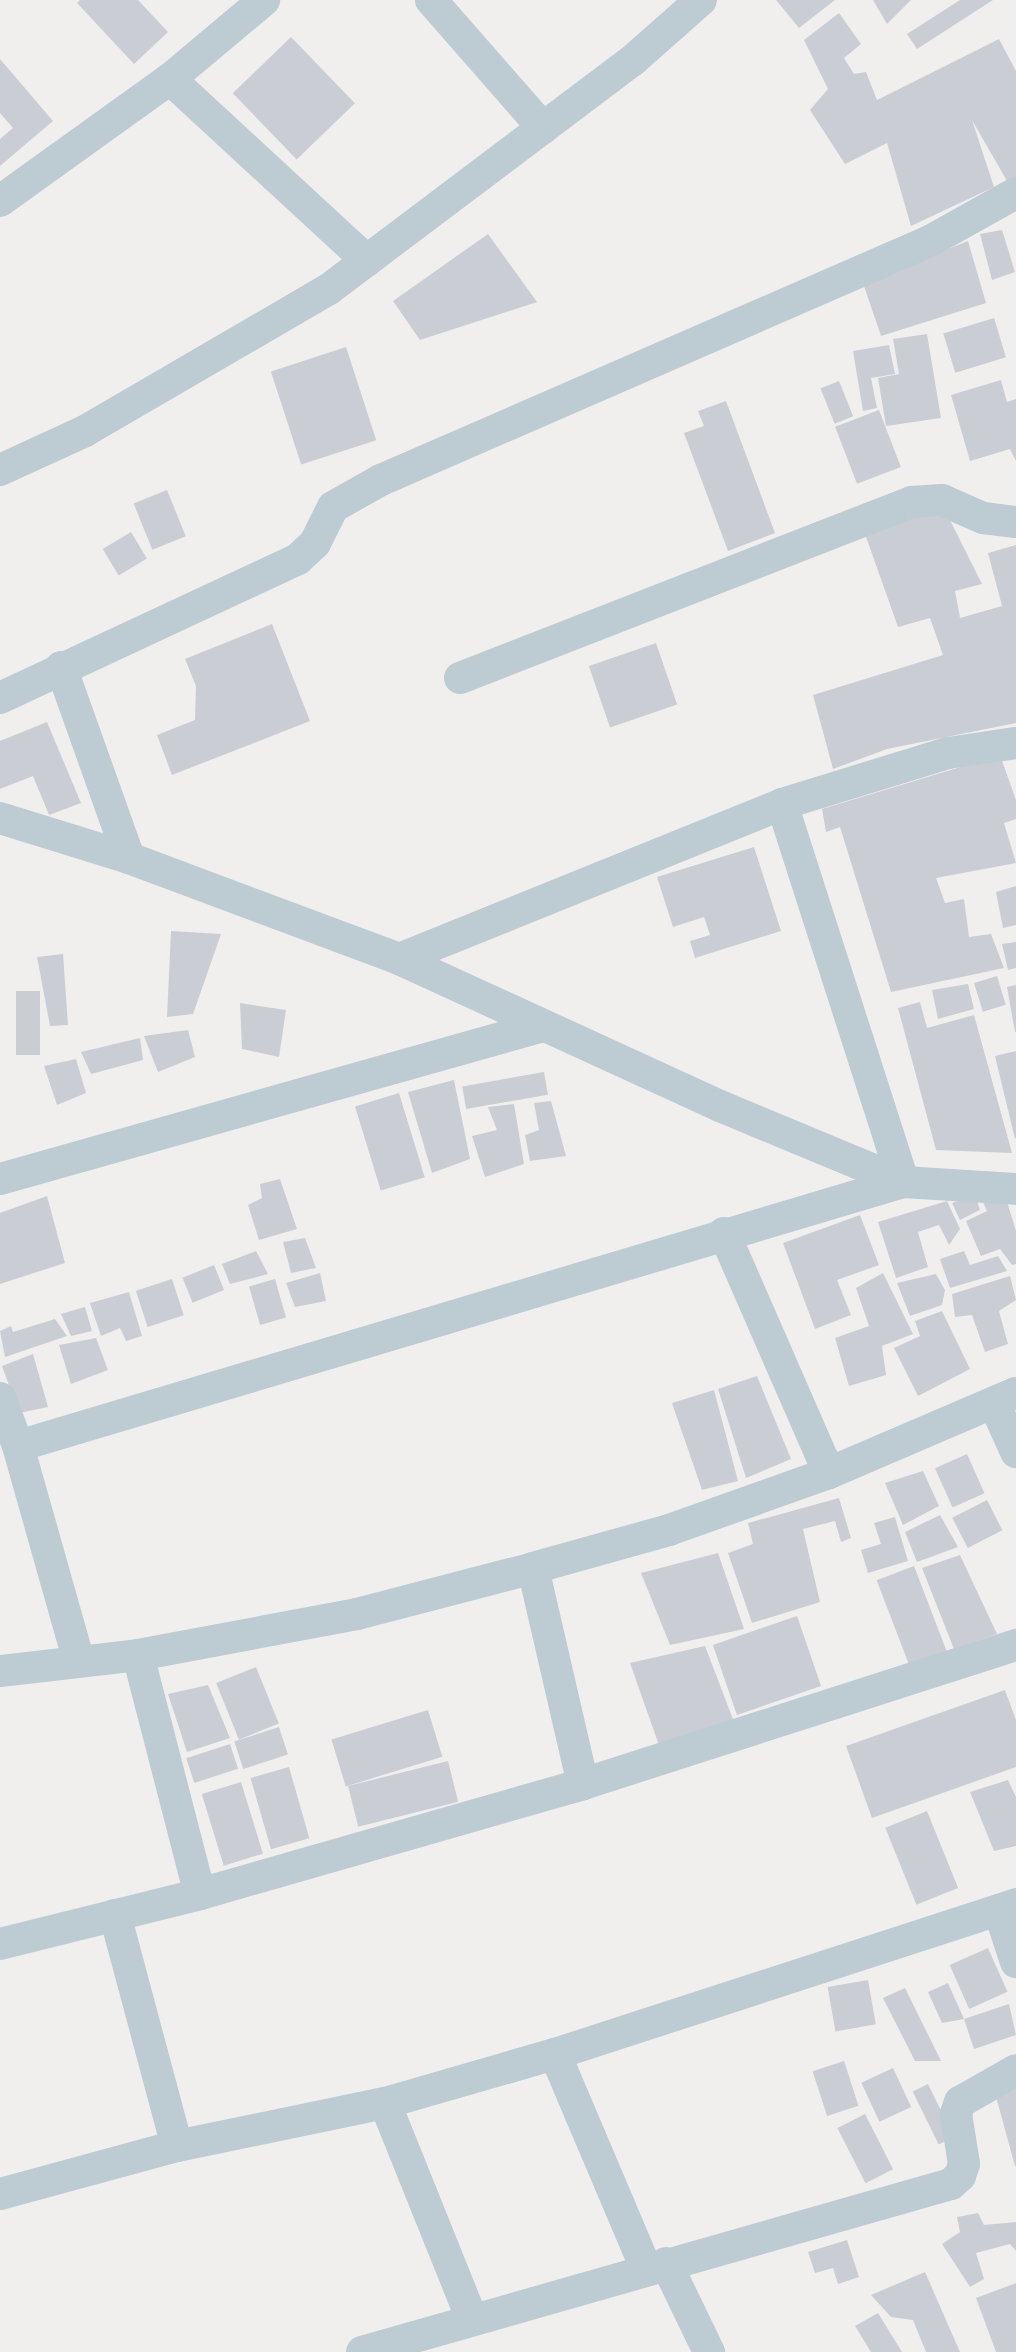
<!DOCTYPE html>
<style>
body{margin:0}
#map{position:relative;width:1016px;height:2352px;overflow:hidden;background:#f1eeee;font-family:Inter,sans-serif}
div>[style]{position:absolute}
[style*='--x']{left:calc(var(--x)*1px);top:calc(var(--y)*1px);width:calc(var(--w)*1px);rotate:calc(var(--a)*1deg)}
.building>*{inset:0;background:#caced4;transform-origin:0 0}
.street>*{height:32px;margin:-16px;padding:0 16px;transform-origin:16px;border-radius:16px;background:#bdcbd2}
span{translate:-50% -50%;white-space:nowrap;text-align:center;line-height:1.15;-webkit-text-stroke:4.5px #fff;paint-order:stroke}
</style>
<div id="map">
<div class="building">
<div style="clip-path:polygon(80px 0,138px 0,168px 32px,134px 64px,77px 3px)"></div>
<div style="clip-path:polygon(776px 0,835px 0,799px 28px)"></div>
<div style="clip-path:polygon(873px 0,911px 0,887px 24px)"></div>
<div style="clip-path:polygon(960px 0,993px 0,917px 49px,907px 34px)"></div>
<div style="clip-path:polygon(839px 13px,861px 44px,844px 58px,854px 74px,866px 72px,877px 100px,999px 39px,1016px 71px,1016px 184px,1011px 188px,972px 120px,994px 187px,911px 226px,887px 143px,845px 164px,810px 110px,828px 89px,804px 40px)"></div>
<div style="left:291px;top:37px;width:92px;height:81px;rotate:46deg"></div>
<div style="clip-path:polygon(0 59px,53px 121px,0 166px,0 139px,13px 128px,0 113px)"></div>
<div style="clip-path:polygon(1002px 230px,1015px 272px,992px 280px,980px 234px)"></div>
<div style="clip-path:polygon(488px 234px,537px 302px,420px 340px,393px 301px)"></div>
<div style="clip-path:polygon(968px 241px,986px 303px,881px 336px,863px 283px)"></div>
<div style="left:994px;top:318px;width:41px;height:53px;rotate:73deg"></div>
<div style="clip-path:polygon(927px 334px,941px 418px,886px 426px,878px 378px,899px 374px,893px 339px)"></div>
<div style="clip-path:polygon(889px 345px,895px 374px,871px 378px,877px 408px,863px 411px,853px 351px)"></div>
<div style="left:346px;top:347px;width:98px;height:79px;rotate:72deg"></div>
<div style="clip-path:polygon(1001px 380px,1007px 402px,1016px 399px,1016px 461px,1010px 449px,970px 461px,951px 395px)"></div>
<div style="left:839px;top:381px;width:38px;height:20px;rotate:68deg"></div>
<div style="clip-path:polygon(726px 401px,775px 533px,728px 551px,684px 433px,704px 426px,698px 411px)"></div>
<div style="left:879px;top:410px;width:61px;height:47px;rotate:69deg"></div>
<div style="left:167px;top:490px;width:50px;height:36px;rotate:68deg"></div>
<div style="clip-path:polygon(944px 508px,982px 584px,955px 591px,960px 618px,1002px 606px,988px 553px,1016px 545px,1016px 723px,887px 749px,833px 769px,813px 695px,943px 655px,930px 618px,898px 627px,865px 534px)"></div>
<div style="left:131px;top:532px;width:31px;height:33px;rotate:59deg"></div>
<div style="clip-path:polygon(272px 624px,310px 721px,172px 775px,157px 735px,195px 720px,196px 686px,185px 659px)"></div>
<div style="left:656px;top:643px;width:65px;height:71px;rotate:71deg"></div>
<div style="clip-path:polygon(47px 722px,81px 803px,49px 815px,33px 776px,0 789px,0 741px)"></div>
<div style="clip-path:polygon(1000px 755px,1016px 800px,1016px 819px,1004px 823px,1016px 863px,936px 878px,945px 903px,964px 899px,969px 937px,991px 934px,1004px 968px,891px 992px,840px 827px,826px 832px,822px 809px)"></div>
<div style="clip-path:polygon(754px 847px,781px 931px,695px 958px,690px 941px,710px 935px,704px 917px,673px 927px,657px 877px)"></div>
<div style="clip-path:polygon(1016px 886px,1016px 925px,1003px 928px,996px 892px)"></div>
<div style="clip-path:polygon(171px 931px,221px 934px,193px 1014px,167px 1017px)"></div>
<div style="clip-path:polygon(1016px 942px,1016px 968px,1008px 970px,1002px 944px)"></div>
<div style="clip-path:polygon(63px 954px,68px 1025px,50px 1026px,37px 957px)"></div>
<div style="left:997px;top:976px;width:30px;height:24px;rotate:73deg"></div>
<div style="clip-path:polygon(968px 984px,974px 1009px,938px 1019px,932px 990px)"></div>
<div style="clip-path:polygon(1016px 985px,1016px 1032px,1015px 1032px,1007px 987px)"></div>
<div style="left:16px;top:991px;width:24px;height:64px"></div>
<div style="clip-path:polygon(920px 1002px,927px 1028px,974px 1015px,1012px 1153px,936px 1150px,898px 1008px)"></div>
<div style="clip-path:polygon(240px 1003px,286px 1010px,279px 1057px,242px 1049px)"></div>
<div style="clip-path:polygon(188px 1030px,195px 1057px,158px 1072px,144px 1036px)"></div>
<div style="clip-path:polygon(140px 1038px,143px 1060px,91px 1074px,81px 1052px)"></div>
<div style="clip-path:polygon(1016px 1051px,1016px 1138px,1015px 1139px,995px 1056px)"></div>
<div style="clip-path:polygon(76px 1059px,86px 1093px,57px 1105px,44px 1066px)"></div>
<div style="left:544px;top:1072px;width:23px;height:83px;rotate:80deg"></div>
<div style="clip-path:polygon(454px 1080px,470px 1159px,432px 1173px,408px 1092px)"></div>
<div style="left:399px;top:1093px;width:88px;height:46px;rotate:73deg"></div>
<div style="clip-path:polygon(551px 1101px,566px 1156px,530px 1161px,525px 1135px,539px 1130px,534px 1103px)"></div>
<div style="clip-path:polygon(514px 1104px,524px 1164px,485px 1177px,472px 1136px,497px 1130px,488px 1107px)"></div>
<div style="clip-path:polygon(280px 1179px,297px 1229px,259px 1240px,248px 1205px,262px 1198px,260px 1184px)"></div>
<div style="clip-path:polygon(1004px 1192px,1016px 1231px,1016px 1264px,1012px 1265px,1000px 1249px,981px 1256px,966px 1221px,987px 1211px,980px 1195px)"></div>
<div style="clip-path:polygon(975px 1195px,980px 1210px,960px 1220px,952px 1203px)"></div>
<div style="clip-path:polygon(47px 1196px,65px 1263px,0 1284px,0 1213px)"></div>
<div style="clip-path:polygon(947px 1201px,960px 1229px,949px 1245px,939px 1225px,918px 1232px,928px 1267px,896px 1278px,878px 1222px)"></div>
<div style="clip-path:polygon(860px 1215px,879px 1265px,837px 1280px,851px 1315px,815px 1329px,783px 1243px)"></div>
<div style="clip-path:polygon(305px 1238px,316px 1268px,291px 1273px,283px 1242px)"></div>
<div style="clip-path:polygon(256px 1251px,268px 1274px,230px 1284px,222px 1264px)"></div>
<div style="clip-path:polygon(964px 1251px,970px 1265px,998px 1256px,1007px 1271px,950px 1288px,940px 1259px)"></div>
<div style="left:214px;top:1265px;width:27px;height:34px;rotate:68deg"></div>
<div style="clip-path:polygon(320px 1273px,326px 1301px,295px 1307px,286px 1283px)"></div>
<div style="clip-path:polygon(883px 1273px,913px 1334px,882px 1346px,886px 1375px,849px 1386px,835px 1338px,869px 1326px,856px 1288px)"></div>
<div style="clip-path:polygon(936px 1274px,945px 1290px,942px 1305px,910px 1316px,897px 1283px)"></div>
<div style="clip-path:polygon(1010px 1276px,1016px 1300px,999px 1311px,1008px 1344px,985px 1352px,972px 1315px,955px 1317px,952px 1294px)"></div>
<div style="left:172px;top:1279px;width:38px;height:38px;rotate:72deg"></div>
<div style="left:275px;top:1279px;width:40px;height:27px;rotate:74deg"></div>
<div style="clip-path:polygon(129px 1292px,142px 1336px,126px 1341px,120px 1328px,101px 1336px,90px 1303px)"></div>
<div style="clip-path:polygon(85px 1307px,92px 1331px,71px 1336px,61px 1314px)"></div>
<div style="clip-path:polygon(942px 1311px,970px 1369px,918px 1396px,894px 1348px,920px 1336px,915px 1321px)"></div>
<div style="clip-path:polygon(55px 1319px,67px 1336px,5px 1357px,0 1331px,11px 1326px,13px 1332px)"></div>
<div style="clip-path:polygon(96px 1338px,108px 1370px,71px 1384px,59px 1345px)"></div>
<div style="clip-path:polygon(33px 1354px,48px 1407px,19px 1413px,2px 1366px)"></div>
<div style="clip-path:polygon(757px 1376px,791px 1459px,746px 1478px,718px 1389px)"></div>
<div style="clip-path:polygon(714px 1390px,738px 1481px,702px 1490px,672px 1403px)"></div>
<div style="left:967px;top:1454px;width:43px;height:35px;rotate:66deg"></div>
<div style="clip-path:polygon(923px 1471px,939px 1506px,903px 1525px,885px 1483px)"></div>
<div style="clip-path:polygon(839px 1498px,851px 1538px,841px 1542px,835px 1521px,803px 1529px,820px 1602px,752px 1623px,728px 1553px,753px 1544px,748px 1523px)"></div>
<div style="left:987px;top:1500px;width:34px;height:39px;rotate:63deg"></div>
<div style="clip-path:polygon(940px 1515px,958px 1547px,917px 1562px,905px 1532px)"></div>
<div style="clip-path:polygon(895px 1517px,908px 1561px,868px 1573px,861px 1550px,881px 1544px,874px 1523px)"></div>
<div style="clip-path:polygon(718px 1553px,744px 1629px,670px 1645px,641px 1573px)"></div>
<div style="clip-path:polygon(960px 1555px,997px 1634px,954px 1649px,922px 1568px)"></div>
<div style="left:914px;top:1566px;width:95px;height:40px;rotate:69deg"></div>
<div style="left:797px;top:1616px;width:74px;height:89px;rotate:71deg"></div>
<div style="clip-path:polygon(705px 1646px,736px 1727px,660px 1748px,630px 1663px)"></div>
<div style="left:256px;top:1667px;width:61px;height:43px;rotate:68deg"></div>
<div style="clip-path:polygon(208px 1685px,230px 1738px,187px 1752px,168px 1694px)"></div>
<div style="clip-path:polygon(1005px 1690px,1016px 1720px,1016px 1767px,872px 1818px,846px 1746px)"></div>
<div style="left:428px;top:1710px;width:49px;height:101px;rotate:73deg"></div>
<div style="left:279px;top:1727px;width:29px;height:47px;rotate:72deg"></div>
<div style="left:230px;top:1744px;width:26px;height:46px;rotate:72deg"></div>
<div style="left:448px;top:1761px;width:42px;height:103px;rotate:76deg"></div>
<div style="left:289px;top:1767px;width:74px;height:40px;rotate:74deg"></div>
<div style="clip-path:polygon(1008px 1780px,1016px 1797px,1016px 1846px,994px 1851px,970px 1792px)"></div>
<div style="left:241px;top:1782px;width:75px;height:41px;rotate:73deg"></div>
<div style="left:927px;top:1811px;width:83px;height:45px;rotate:68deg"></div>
<div style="left:988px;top:1948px;width:48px;height:42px;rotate:66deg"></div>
<div style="left:868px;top:1980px;width:45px;height:41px;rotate:80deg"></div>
<div style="clip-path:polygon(948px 1983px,964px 2019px,1009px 2004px,1016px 2035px,974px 2049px,964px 2019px,942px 2023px,928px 1992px)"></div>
<div style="clip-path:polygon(905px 1988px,941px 2061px,915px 2061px,883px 1998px)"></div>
<div style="left:844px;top:2061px;width:47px;height:33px;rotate:72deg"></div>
<div style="left:893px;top:2068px;width:43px;height:35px;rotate:65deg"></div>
<div style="left:928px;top:2084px;width:59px;height:17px;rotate:64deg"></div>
<div style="clip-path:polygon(1016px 2087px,1016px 2166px,1015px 2166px,995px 2093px)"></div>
<div style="left:865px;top:2114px;width:62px;height:31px;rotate:63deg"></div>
<div style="clip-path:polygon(978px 2213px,984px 2225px,1016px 2222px,1016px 2251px,1010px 2244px,976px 2253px,984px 2279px,970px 2287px,942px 2244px,960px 2232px,957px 2217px)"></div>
<div style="clip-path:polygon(847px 2240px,859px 2277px,838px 2284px,833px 2268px,815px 2273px,808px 2252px)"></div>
<div style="clip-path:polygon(925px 2272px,960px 2352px,926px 2352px,913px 2320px,891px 2317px,871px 2295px)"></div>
<div style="clip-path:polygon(1016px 2283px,1016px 2352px,996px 2352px,976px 2298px)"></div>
<div style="clip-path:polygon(878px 2313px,902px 2352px,871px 2352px,855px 2326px)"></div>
</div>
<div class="street">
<div style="--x:431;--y:0;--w:170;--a:48.8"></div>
<div style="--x:170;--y:79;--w:268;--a:42.7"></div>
<div style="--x:0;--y:201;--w:209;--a:-35.7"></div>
<div style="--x:170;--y:79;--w:123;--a:-40"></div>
<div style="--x:0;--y:470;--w:94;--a:-24.6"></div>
<div style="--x:85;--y:431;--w:282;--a:-30.2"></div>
<div style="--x:329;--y:289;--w:379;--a:-37"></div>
<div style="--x:632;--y:61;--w:92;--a:-41.5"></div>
<div style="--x:61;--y:667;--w:203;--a:70.4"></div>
<div style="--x:460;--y:678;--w:485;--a:-21.3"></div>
<div style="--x:912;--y:502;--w:30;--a:-4"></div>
<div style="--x:942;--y:500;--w:45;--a:23.7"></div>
<div style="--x:983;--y:518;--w:33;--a:7"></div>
<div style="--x:0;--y:698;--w:329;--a:-25"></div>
<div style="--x:298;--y:559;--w:23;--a:-43"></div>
<div style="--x:315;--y:543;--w:40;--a:-63.4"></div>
<div style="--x:333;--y:507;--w:55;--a:-29.4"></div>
<div style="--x:381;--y:480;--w:599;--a:-23.53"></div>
<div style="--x:930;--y:241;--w:98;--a:-29.2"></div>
<div style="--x:782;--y:804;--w:397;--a:72.2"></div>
<div style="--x:0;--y:818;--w:135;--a:17.2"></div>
<div style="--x:129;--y:858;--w:288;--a:20.5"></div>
<div style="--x:399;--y:959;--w:353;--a:24.6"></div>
<div style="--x:720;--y:1106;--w:198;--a:22.6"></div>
<div style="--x:399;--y:959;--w:413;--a:-22"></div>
<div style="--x:782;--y:804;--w:174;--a:-17.1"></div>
<div style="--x:948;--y:753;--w:69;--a:-8.4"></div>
<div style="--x:0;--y:1179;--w:564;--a:-15.74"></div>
<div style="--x:724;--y:1233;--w:262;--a:66.4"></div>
<div style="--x:0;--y:1398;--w:51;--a:69.4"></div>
<div style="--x:18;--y:1446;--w:224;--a:74.2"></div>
<div style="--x:994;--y:1403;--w:54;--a:65.8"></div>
<div style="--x:18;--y:1446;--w:924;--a:-16.61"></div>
<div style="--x:903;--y:1182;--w:113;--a:3.5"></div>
<div style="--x:533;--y:1568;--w:222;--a:77"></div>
<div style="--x:138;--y:1655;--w:247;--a:75.5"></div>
<div style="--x:0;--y:1671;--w:139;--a:-6.6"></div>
<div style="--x:138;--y:1655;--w:223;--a:-10.6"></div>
<div style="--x:357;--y:1614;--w:182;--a:-14.6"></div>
<div style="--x:533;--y:1568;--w:141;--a:-15.6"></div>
<div style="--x:669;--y:1530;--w:170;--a:-19.6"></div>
<div style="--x:829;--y:1473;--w:203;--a:-23.2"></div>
<div style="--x:999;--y:1910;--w:55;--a:71.9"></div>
<div style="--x:115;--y:1915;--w:239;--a:75"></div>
<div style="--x:0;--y:1944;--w:206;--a:-14"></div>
<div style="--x:200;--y:1894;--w:398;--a:-16"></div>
<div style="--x:583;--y:1784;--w:455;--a:-17.8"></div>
<div style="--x:555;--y:2054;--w:233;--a:67"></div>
<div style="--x:385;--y:2103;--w:233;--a:68.1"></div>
<div style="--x:0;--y:2194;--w:183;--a:-15.2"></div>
<div style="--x:177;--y:2146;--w:212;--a:-11.7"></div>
<div style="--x:385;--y:2103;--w:177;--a:-16.1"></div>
<div style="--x:555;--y:2054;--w:485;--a:-18"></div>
<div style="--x:666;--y:2263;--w:99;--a:64.2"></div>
<div style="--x:362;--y:2352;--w:612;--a:-15.92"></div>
<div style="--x:951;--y:2184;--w:12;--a:-42"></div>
<div style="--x:960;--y:2176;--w:13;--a:-72"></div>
<div style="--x:964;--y:2164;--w:51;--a:-99.1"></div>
<div style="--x:956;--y:2114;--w:13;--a:-72"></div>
<div style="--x:960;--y:2102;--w:64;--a:-29.7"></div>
</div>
</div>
